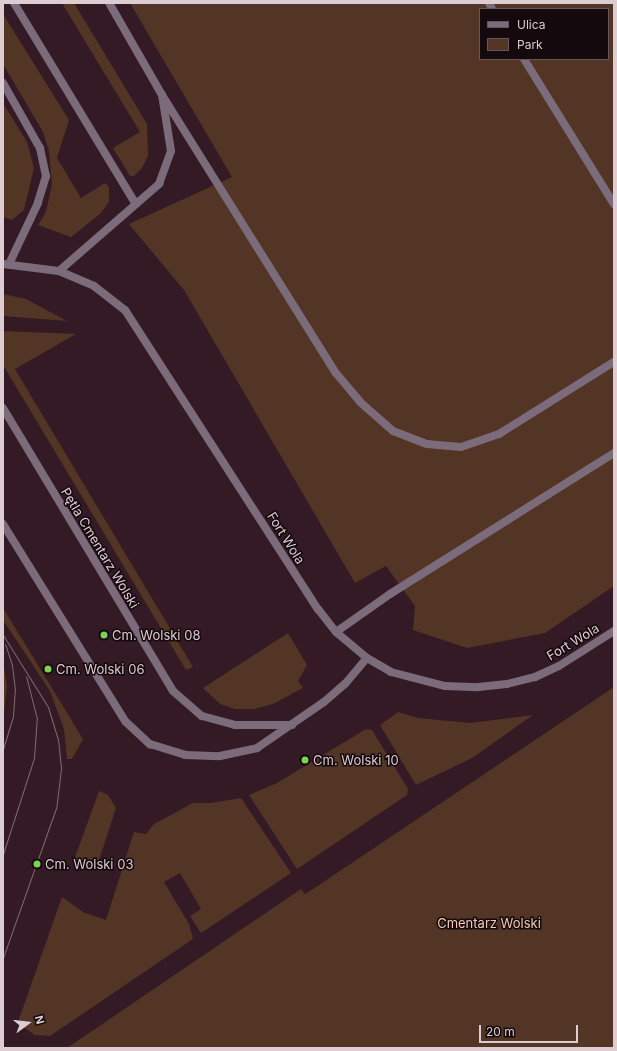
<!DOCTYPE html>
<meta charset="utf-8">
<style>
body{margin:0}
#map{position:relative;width:617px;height:1051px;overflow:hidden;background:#331a25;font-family:Inter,sans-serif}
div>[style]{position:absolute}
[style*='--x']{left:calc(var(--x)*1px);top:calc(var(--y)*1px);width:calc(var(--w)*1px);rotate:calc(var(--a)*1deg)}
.green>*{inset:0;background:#523525}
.service>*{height:8px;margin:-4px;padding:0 4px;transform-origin:4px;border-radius:4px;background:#7b6b7b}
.minor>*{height:8px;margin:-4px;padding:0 4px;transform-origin:4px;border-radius:4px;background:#7b6b7b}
.tram>*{height:1px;margin:-0.5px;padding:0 0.5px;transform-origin:0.5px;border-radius:0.5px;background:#806b73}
.dots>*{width:11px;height:11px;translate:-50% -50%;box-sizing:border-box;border:2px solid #14090d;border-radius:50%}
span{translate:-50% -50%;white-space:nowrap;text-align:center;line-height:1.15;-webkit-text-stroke:3px #14090d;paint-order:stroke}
.street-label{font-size:13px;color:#ddccd2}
.poi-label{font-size:13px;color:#ddccd2}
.left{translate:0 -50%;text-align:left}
.park-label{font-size:13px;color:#f5cab2}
.frame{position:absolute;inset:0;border:4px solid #ddccd2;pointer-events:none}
.legend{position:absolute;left:479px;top:8px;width:130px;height:52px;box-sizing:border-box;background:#14090d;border:1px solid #64575c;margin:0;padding:5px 7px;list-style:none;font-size:12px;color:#ddccd2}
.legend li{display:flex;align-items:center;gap:8px;height:20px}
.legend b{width:20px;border:1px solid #64575c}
.north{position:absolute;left:8px;top:1003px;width:40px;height:40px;-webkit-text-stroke:3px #14090d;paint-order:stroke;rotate:75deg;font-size:11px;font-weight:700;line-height:16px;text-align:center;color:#ddccd2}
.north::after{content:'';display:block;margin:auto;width:14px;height:18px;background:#ddccd2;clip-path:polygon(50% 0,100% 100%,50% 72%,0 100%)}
.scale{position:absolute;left:479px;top:1025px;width:99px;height:18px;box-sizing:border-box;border:2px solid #ddccd2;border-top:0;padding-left:5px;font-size:12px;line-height:14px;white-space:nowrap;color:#ddccd2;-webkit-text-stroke:3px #14090d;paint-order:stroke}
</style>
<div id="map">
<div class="green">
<div style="clip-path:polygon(62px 3px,74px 3px,147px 124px,148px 156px,142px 168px,134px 176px,130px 176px,113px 148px,140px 132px)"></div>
<div style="clip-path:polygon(evenodd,130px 3px,614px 3px,614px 586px,545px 633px,467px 648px,413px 630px,415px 606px,386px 566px,355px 583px,184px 290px,129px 224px,232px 177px,130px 3px,480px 9px,608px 9px,608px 59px,480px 59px,480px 9px)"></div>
<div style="clip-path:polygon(3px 14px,69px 120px,57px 158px,81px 198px,105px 183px,109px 187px,109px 202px,100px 214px,71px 237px,38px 225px,46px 212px,52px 184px,49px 151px,43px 132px,3px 64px)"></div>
<div style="clip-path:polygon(3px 103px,27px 142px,34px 168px,24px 210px,12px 220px,3px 217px)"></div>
<div style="clip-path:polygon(3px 294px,26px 299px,67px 321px,3px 316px)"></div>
<div style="clip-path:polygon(3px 331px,76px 334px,15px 369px,193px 667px,186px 670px,3px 365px)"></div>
<div style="clip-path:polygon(3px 608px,83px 739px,72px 759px,67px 759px,64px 729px,50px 691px,3px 620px)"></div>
<div style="clip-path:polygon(288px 633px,307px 665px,298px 681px,303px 688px,273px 704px,254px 709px,235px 709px,220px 704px,203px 688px)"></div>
<div style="clip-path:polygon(3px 661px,7px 686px,3px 723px)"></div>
<div style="clip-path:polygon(614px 687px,614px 1048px,67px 1048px,301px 889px,305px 894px,307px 893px)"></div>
<div style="clip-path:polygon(398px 712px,418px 718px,470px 723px,533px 715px,472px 758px,416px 785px,380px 725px)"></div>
<div style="clip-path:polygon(366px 729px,372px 730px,408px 789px,407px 795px,297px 869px,249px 795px,277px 783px)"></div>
<div style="clip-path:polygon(99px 791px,108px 795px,116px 808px,98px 863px,92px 866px,74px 860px)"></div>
<div style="clip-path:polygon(241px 798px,291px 873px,201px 933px,190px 916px,201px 909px,180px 873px,164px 882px,189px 924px,193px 939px,50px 1036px,35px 1035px,23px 1027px,19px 1019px,62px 897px,83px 912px,106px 920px,134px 832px,146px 834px,154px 824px,193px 803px,211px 803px)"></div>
</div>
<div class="service">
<div style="--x:14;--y:3;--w:234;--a:58.8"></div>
<div style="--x:489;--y:3;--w:7;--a:63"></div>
<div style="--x:524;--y:59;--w:171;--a:58.2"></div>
<div style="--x:3;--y:83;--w:75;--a:60.4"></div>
<div style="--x:40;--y:148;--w:29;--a:78"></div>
<div style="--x:46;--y:176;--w:28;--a:107"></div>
<div style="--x:38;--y:203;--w:68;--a:115.4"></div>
<div style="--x:162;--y:95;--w:328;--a:58"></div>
<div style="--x:336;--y:373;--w:38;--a:50"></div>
<div style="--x:360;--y:402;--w:44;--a:41.3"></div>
<div style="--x:393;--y:431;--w:36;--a:21"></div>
<div style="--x:427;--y:444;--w:34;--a:5"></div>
<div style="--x:461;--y:447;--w:40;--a:-18.9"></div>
<div style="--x:499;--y:434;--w:136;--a:-32.1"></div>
<div style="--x:59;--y:271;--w:133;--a:-41"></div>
<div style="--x:159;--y:184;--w:35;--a:-70"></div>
<div style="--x:171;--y:151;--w:57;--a:-99.1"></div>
<div style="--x:162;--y:95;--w:106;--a:-119.9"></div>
<div style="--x:3;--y:408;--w:330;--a:59"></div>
<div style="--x:173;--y:691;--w:38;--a:41"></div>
<div style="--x:202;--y:716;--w:34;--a:15"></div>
<div style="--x:235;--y:725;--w:57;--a:0"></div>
<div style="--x:3;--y:524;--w:233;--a:58.2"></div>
<div style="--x:126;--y:722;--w:33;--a:43"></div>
<div style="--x:150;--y:744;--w:37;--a:17"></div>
<div style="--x:185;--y:755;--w:35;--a:2"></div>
<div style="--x:220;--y:756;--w:38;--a:-12"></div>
<div style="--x:257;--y:748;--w:81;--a:-34.5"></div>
<div style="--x:324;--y:702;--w:28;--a:-41"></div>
<div style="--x:345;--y:684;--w:34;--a:-50"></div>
<div style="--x:336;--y:632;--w:66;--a:-35.1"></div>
<div style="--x:390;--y:594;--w:265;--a:-32.2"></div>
</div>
<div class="minor">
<div style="--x:3;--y:264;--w:56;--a:7.1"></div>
<div style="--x:59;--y:271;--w:38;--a:23"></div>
<div style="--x:94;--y:286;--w:39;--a:38"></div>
<div style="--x:125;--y:310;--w:356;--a:57.2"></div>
<div style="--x:318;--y:609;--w:29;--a:52"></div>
<div style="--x:336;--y:632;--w:40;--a:40"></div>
<div style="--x:367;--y:658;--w:28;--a:30"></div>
<div style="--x:391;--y:672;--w:56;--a:14.5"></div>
<div style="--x:445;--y:686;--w:33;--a:2"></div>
<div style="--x:478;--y:687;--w:29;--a:-6"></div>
<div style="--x:507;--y:684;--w:29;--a:-14"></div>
<div style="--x:535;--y:677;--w:26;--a:-25"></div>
<div style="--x:559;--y:666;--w:65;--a:-32.5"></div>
</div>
<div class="tram">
<div style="--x:3;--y:635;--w:85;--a:58"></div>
<div style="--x:48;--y:707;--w:34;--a:73"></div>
<div style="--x:58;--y:739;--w:30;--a:84"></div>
<div style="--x:61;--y:769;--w:39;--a:97"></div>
<div style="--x:56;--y:808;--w:159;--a:109.5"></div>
<div style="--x:3;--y:749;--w:34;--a:-73"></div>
<div style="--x:13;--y:716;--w:26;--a:-86"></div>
<div style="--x:15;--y:690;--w:25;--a:-97"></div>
<div style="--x:12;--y:665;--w:22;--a:-108"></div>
<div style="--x:3;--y:854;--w:101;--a:-72.1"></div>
<div style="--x:34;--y:758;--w:39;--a:-86"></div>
<div style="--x:37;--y:719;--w:44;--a:-104.3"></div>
</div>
<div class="dots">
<div style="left:104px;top:635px;background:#7dd154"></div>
<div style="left:48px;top:669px;background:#7dd154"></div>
<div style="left:305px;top:760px;background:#7dd154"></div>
<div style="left:37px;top:864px;background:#7dd154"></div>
</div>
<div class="street-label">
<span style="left:286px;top:538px;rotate:58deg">Fort Wola</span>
<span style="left:100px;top:548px;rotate:59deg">Pętla Cmentarz Wolski</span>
<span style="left:573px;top:642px;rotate:-31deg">Fort Wola</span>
</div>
<div class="poi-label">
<span class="left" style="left:112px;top:635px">Cm. Wolski 08</span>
<span class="left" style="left:56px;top:669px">Cm. Wolski 06</span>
<span class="left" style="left:313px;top:760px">Cm. Wolski 10</span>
<span class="left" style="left:45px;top:864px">Cm. Wolski 03</span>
</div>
<div class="park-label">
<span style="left:489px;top:923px">Cmentarz Wolski</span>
</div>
<div class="frame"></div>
<ul class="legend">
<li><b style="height:5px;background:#7b6b7b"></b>Ulica</li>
<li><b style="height:11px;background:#523525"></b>Park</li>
</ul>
<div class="north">N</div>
<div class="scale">20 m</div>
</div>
